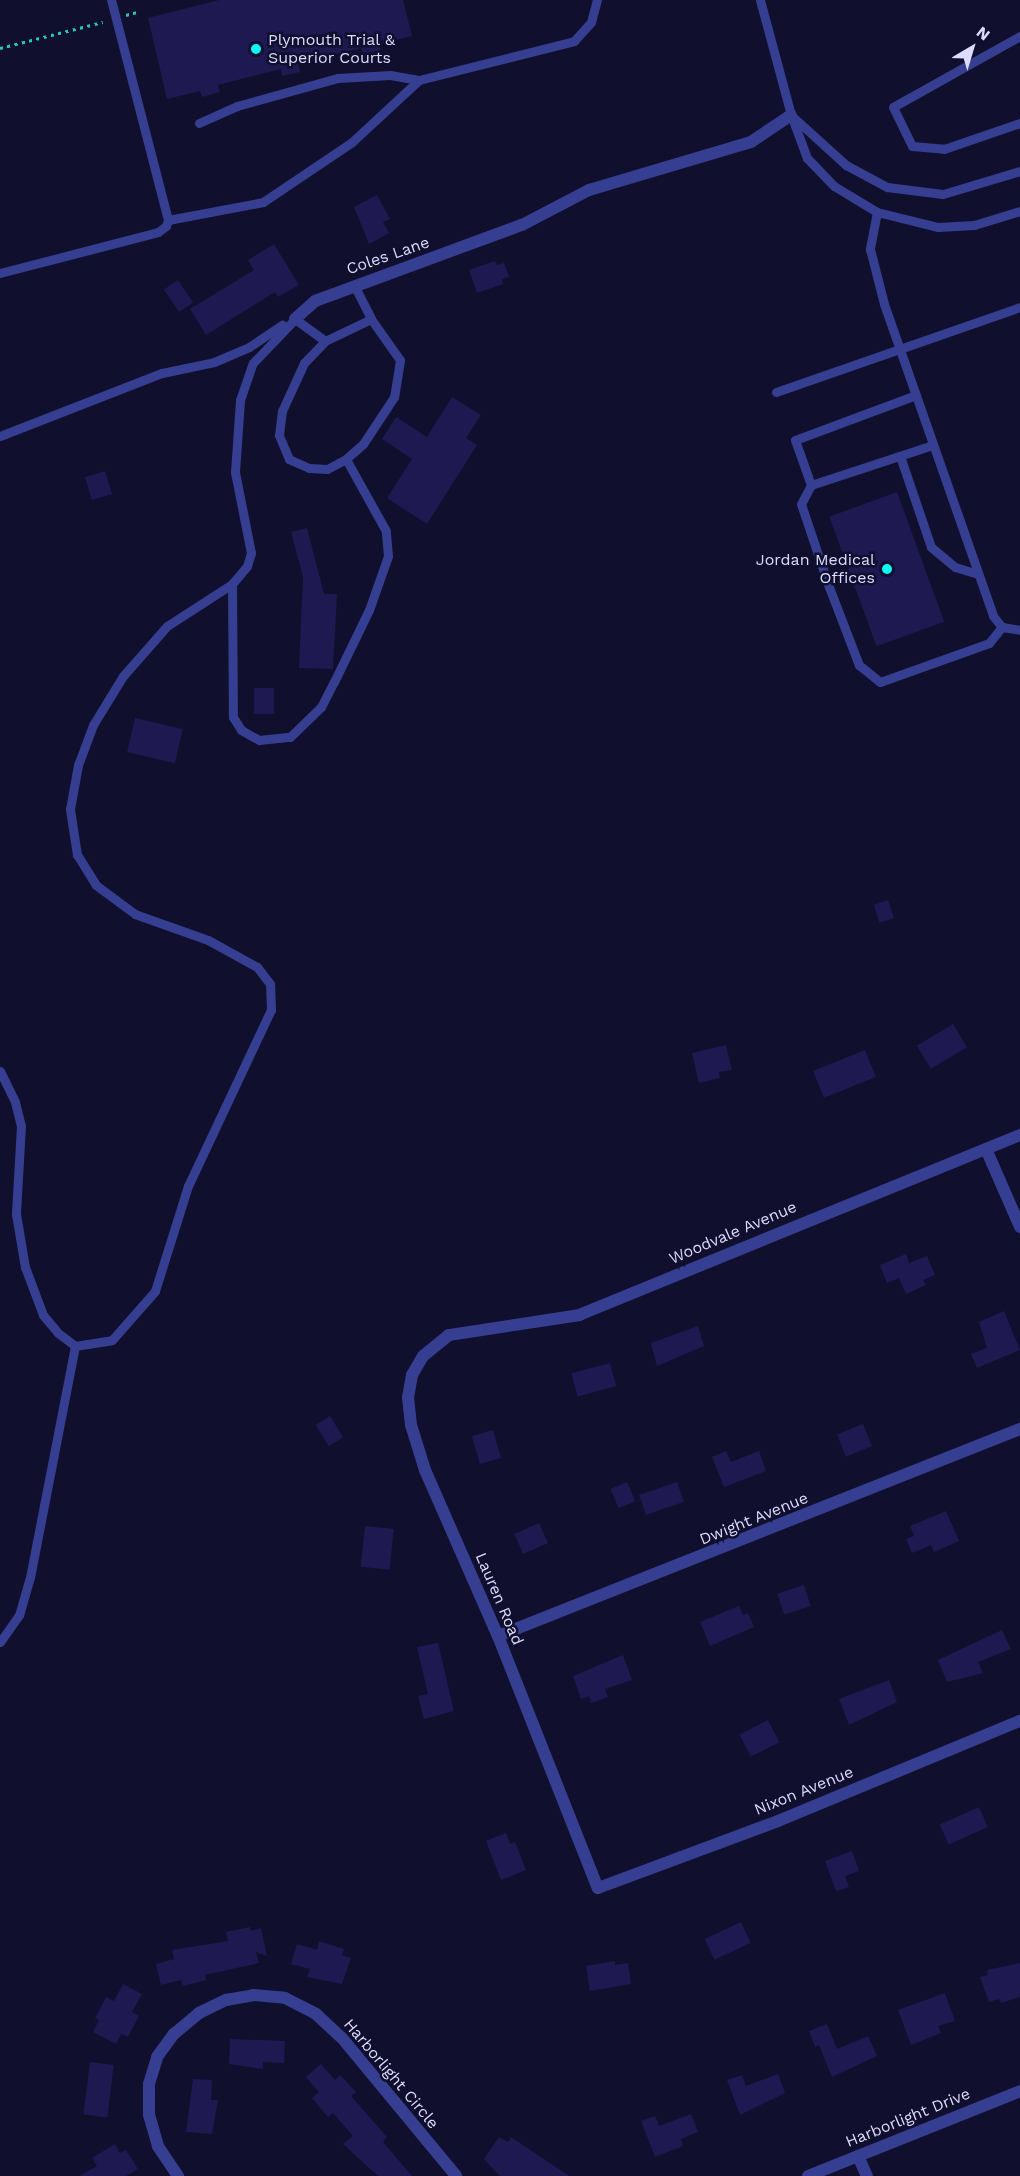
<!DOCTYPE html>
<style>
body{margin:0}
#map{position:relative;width:1020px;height:2176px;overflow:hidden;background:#110f2e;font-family:"Work Sans",sans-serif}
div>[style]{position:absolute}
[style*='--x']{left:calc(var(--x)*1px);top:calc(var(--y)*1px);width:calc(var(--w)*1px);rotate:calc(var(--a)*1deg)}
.building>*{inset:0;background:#1e1951;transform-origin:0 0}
.path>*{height:3px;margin-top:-1.5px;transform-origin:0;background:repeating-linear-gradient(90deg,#25caac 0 3px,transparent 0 7.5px)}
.service>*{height:9px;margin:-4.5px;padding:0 4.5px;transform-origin:4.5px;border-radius:4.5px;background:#363e91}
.minor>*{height:12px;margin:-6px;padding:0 6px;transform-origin:6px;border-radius:6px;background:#363e91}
.dots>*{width:16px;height:16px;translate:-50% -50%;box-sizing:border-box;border:3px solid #110f2e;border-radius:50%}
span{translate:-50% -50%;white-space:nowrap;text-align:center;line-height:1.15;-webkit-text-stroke:5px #110f2e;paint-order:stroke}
.poi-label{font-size:16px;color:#dcdcff}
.left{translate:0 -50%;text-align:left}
.right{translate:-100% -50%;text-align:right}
.street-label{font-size:16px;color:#dcdcff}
.north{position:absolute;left:942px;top:18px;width:60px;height:60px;-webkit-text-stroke:4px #110f2e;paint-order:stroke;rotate:38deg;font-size:16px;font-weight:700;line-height:24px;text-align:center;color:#dcdcff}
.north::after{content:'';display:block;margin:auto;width:21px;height:27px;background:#dcdcff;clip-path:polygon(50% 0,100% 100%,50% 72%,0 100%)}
</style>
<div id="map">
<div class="building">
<div style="clip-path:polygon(219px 0,403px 0,412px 36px,379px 44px,381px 50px,363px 55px,361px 48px,298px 64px,300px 72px,282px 76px,281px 69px,218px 85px,220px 92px,202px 97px,200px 91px,167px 99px,148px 18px)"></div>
<div style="clip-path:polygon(377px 195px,390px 219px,383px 222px,389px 233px,369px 244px,354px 207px)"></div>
<div style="clip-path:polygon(274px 244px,299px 285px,278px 297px,275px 292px,206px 335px,190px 309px,254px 270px,248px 260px)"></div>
<div style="clip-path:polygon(495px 261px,497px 265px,504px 263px,509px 277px,502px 279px,503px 284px,477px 293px,469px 270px)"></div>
<div style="left:178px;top:280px;width:27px;height:17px;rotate:56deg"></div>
<div style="clip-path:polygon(452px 397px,481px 415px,466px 438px,477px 445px,427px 524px,387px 498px,412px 459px,382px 439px,396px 417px,427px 437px)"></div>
<div style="left:105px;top:471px;width:24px;height:21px;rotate:73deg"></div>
<div style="left:897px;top:492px;width:138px;height:72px;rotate:70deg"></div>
<div style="clip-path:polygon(307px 528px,324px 594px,337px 594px,333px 669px,299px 668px,303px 577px,291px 532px)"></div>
<div style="left:254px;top:688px;width:20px;height:26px"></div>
<div style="left:135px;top:718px;width:49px;height:35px;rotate:13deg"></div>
<div style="left:888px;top:900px;width:19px;height:15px;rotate:72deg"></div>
<div style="left:953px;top:1024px;width:27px;height:42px;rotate:59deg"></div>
<div style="clip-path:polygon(726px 1045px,732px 1070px,719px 1072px,720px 1078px,699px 1083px,692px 1053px)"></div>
<div style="left:865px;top:1050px;width:29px;height:56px;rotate:68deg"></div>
<div style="clip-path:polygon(906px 1254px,909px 1263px,927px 1256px,935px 1275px,923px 1280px,926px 1285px,906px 1294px,899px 1278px,887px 1283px,880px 1265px)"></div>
<div style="clip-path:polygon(1004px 1311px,1020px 1350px,977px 1368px,971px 1354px,987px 1348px,979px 1322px)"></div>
<div style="clip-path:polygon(698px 1326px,704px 1346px,657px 1366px,651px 1343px)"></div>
<div style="left:610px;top:1363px;width:24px;height:40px;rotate:75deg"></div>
<div style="left:330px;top:1416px;width:25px;height:17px;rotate:58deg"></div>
<div style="left:863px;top:1424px;width:24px;height:28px;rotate:68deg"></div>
<div style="left:493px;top:1430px;width:29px;height:22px;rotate:74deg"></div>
<div style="clip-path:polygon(726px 1451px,731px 1462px,759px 1451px,766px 1471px,724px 1487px,712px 1457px)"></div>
<div style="left:627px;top:1482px;width:21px;height:18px;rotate:67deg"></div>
<div style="left:677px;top:1482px;width:21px;height:40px;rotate:71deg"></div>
<div style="clip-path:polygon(946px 1511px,959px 1541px,934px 1552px,931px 1545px,912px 1553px,906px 1539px,914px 1536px,910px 1526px)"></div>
<div style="left:539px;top:1523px;width:22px;height:27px;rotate:66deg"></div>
<div style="left:365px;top:1526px;width:29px;height:41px;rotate:6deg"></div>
<div style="left:804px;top:1585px;width:22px;height:28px;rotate:72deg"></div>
<div style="clip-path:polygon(739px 1606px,743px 1615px,748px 1613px,754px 1627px,710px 1646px,700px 1622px)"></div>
<div style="clip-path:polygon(1002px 1630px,1011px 1649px,978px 1662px,983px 1673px,947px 1682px,938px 1660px)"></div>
<div style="clip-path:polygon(438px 1643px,454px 1711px,424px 1719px,418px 1696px,428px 1694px,417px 1647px)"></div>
<div style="clip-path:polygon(623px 1655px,632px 1680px,605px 1689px,608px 1697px,591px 1703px,589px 1696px,581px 1699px,573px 1676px)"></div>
<div style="clip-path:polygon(889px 1680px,897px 1702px,849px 1725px,839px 1699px)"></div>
<div style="left:768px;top:1720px;width:25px;height:32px;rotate:63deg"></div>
<div style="left:979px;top:1807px;width:22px;height:43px;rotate:66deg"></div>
<div style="clip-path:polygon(506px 1833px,510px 1844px,515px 1842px,526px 1870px,501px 1880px,486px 1841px)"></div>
<div style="clip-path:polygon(852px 1851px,859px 1871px,845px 1876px,849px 1887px,836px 1891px,825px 1861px)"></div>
<div style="left:741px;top:1922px;width:23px;height:40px;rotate:65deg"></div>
<div style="clip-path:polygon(250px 1927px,251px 1931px,261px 1928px,267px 1956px,256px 1952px,259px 1963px,205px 1975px,206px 1980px,183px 1986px,181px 1980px,161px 1985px,156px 1964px,174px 1959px,172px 1950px,228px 1941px,226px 1932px)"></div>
<div style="clip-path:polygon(319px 1941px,344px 1949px,342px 1955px,351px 1958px,342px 1984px,307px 1977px,310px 1969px,291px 1964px,297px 1944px,317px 1950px)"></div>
<div style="clip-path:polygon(615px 1961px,615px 1965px,628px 1963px,631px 1984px,590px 1991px,586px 1966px)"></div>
<div style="clip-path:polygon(1020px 1963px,1020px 1997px,1001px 2003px,999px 1999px,989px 2002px,980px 1977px,988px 1975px,987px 1970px)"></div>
<div style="clip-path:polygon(123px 1984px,142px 1994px,132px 2012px,139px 2016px,128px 2037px,121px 2034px,116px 2044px,93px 2032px,99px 2020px,95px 2018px,106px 1997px,114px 2001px)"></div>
<div style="clip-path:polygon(945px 1993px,955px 2021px,938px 2026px,941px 2033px,911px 2045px,898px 2010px)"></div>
<div style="clip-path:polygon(827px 2024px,837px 2049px,868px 2036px,877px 2056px,832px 2077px,819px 2045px,815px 2047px,809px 2031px)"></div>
<div style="clip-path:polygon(230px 2039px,285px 2041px,284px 2063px,263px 2062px,263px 2069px,229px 2064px)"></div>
<div style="left:90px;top:2062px;width:24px;height:53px;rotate:7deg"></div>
<div style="clip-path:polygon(321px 2064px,335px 2080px,340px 2075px,356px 2092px,351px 2096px,387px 2137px,383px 2142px,412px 2176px,378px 2176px,343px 2144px,353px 2136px,333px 2113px,328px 2117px,312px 2098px,319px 2092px,306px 2077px)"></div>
<div style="clip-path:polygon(778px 2074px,785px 2093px,740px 2115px,727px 2080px,742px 2075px,746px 2086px)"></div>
<div style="clip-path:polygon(193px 2079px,212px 2080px,211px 2100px,218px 2100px,212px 2134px,186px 2132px)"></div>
<div style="clip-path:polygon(691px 2114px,698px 2132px,681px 2139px,683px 2146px,655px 2157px,641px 2121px,655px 2116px,659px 2126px)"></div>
<div style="clip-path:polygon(499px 2137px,508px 2142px,511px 2137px,569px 2176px,500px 2176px,484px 2159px)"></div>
<div style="clip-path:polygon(115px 2144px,120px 2153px,126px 2150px,138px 2169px,126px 2176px,79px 2176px,97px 2166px,92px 2158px)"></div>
</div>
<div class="path">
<div style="--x:126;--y:15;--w:11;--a:-15"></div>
<div style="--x:0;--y:48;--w:106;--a:-14.2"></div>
</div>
<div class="service">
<div style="--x:760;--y:0;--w:119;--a:74.9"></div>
<div style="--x:791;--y:115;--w:46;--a:69.6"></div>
<div style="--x:807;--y:158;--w:39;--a:46"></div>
<div style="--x:834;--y:186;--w:50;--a:31.2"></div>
<div style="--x:877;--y:212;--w:63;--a:13.8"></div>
<div style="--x:938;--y:227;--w:36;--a:-3"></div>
<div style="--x:974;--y:225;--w:48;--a:-16.9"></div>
<div style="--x:1020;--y:36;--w:145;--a:150.8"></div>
<div style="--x:893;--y:107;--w:43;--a:64"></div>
<div style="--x:912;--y:146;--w:32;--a:5"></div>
<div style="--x:944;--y:149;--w:80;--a:-18.9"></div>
<div style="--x:793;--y:117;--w:72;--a:42.2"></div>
<div style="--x:846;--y:165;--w:47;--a:28.2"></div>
<div style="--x:887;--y:187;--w:56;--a:7.1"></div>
<div style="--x:943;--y:194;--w:80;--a:-16.6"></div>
<div style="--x:199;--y:123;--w:42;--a:-24.1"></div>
<div style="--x:237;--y:106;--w:105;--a:-15.5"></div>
<div style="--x:338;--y:78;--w:52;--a:-3.3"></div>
<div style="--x:390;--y:75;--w:29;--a:10"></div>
<div style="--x:419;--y:80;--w:160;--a:-14.1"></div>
<div style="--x:574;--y:41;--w:25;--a:-48"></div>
<div style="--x:591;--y:22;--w:23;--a:-75"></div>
<div style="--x:877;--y:212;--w:38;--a:101"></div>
<div style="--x:870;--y:249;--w:57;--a:75.7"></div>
<div style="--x:884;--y:304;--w:330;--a:70.7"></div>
<div style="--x:993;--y:616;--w:14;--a:51"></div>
<div style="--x:1002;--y:627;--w:18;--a:9"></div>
<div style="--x:168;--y:220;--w:97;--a:-10.7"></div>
<div style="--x:263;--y:202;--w:107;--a:-34"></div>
<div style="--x:352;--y:142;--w:91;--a:-42.8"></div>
<div style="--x:0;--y:273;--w:163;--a:-14.5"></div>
<div style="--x:158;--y:232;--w:10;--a:-37"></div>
<div style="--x:166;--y:226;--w:6;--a:-72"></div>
<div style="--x:168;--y:220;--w:227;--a:-104.5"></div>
<div style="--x:354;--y:285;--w:38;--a:63"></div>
<div style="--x:371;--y:319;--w:50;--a:54.7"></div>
<div style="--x:400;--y:360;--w:37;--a:99"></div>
<div style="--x:394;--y:397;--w:56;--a:123.4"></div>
<div style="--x:363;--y:444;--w:23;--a:139"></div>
<div style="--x:346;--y:459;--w:21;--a:152"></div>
<div style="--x:327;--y:469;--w:18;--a:-177"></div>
<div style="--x:309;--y:468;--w:22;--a:-156"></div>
<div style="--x:289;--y:459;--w:26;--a:-113"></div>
<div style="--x:279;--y:435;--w:24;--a:-83"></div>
<div style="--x:282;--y:411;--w:53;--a:-65.4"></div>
<div style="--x:304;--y:363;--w:30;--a:-46"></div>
<div style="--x:325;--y:341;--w:51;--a:-25.6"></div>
<div style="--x:295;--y:319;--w:37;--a:36"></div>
<div style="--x:776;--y:392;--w:258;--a:-19.2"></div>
<div style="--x:916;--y:395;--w:129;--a:159.6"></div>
<div style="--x:795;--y:440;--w:48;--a:70.4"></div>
<div style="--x:811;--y:485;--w:128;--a:-18.2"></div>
<div style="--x:0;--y:436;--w:174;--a:-21.3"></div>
<div style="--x:162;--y:373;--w:53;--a:-11.9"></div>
<div style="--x:214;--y:362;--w:38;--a:-23"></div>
<div style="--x:249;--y:347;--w:40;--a:-34"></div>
<div style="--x:900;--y:456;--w:96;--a:71.2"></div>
<div style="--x:931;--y:547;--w:31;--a:40"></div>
<div style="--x:955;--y:567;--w:24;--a:17"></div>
<div style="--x:811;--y:485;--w:21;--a:118"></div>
<div style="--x:801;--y:504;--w:88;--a:71.4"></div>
<div style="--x:829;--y:587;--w:84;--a:69"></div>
<div style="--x:859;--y:665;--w:27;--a:39"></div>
<div style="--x:880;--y:682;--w:116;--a:-19.7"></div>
<div style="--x:989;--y:643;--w:21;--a:-51"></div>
<div style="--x:232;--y:584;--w:133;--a:89.6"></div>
<div style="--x:233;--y:717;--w:15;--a:58"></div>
<div style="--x:241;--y:730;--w:21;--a:29"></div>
<div style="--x:259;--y:740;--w:31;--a:-6"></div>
<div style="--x:290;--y:737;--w:43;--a:-44.1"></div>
<div style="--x:321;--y:707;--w:28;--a:-63"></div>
<div style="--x:334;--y:682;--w:80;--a:-64.1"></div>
<div style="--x:369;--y:610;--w:57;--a:-70.6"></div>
<div style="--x:388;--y:556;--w:25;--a:-95"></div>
<div style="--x:386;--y:531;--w:82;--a:-119.1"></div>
<div style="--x:0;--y:1071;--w:34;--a:64"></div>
<div style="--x:15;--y:1102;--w:25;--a:76"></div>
<div style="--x:21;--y:1126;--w:88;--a:93.3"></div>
<div style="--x:16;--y:1214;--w:54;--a:80.4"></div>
<div style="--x:25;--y:1267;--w:51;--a:69.4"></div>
<div style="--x:43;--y:1315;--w:23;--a:50"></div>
<div style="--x:58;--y:1333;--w:21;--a:37"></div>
<div style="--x:75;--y:1346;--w:235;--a:101"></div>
<div style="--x:30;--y:1577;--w:40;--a:106"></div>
<div style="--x:19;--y:1615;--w:33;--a:125"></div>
<div style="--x:75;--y:1346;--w:37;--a:-9"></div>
<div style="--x:112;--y:1340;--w:65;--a:-48.7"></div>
<div style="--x:155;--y:1291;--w:110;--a:-72.6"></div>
<div style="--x:188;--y:1186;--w:195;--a:-64.8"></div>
<div style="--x:271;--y:1010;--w:26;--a:-92"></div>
<div style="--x:270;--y:984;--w:21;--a:-127"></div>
<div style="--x:257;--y:967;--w:56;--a:-151.1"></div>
<div style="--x:208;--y:940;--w:77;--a:-160.4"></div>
<div style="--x:135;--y:914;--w:49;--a:-143.4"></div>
<div style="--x:96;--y:885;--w:36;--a:-122"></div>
<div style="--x:77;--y:855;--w:47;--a:-98.7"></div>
<div style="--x:70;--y:809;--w:45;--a:-79.7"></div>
<div style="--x:78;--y:765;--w:43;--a:-69.4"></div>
<div style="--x:93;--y:725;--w:57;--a:-58.5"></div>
<div style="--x:123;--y:676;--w:67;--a:-48.7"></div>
<div style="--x:167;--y:626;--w:77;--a:-32.9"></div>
<div style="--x:232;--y:584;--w:23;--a:-50"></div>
<div style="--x:247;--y:566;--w:14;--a:-73"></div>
<div style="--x:251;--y:553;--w:83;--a:-101.2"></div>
<div style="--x:235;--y:472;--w:72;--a:-86"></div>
<div style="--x:240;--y:400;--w:39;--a:-71"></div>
<div style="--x:253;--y:363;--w:61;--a:-46.3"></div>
</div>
<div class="minor">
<div style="--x:295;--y:319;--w:27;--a:-42"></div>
<div style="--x:315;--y:301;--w:221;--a:-20.2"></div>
<div style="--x:522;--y:225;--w:76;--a:-27.6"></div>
<div style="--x:589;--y:190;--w:169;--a:-16.5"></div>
<div style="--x:751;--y:142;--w:48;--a:-34"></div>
<div style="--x:1020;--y:1135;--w:475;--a:157.8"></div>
<div style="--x:580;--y:1315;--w:133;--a:171.3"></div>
<div style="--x:449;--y:1335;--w:33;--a:141"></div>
<div style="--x:423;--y:1356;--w:22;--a:120"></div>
<div style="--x:412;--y:1375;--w:22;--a:100"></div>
<div style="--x:408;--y:1397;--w:28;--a:84"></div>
<div style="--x:411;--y:1425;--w:47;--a:72.7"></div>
<div style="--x:425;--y:1470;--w:181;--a:66.3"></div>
<div style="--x:498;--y:1636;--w:271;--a:68.4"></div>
<div style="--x:598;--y:1888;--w:192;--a:-20.4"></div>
<div style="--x:778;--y:1821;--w:262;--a:-22.5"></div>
<div style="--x:986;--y:1149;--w:85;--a:66.4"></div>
<div style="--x:498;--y:1636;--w:562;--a:-21.63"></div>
<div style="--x:858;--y:2156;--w:22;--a:66"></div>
<div style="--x:178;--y:2176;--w:36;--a:-124"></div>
<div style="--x:158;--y:2146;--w:32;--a:-106"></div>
<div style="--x:149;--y:2115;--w:31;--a:-90"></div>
<div style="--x:149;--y:2084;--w:28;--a:-73"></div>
<div style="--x:157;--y:2057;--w:29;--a:-54"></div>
<div style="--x:174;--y:2034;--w:33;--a:-40"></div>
<div style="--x:199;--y:2013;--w:30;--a:-26"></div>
<div style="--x:226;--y:2000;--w:27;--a:-10"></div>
<div style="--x:253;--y:1995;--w:32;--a:5"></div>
<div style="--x:285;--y:1998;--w:35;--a:27"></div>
<div style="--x:316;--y:2014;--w:35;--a:43"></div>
<div style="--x:342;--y:2038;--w:179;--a:50.4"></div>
<div style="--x:808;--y:2176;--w:228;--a:-21.8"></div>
</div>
<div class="dots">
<div style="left:256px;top:49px;background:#08fff9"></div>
<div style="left:887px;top:569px;background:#08fff9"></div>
</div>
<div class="poi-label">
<span class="left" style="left:268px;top:49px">Plymouth Trial &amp;<br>Superior Courts</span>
<span class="right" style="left:875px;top:569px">Jordan Medical<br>Offices</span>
</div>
<div class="street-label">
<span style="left:388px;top:256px;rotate:-19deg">Coles Lane</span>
<span style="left:733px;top:1233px;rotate:-23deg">Woodvale Avenue</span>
<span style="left:754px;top:1519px;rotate:-22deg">Dwight Avenue</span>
<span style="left:499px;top:1599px;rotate:67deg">Lauren Road</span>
<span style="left:804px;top:1791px;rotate:-22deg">Nixon Avenue</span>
<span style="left:391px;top:2074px;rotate:50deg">Harborlight Circle</span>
<span style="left:908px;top:2118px;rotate:-22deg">Harborlight Drive</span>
</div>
<div class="north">N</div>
</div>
